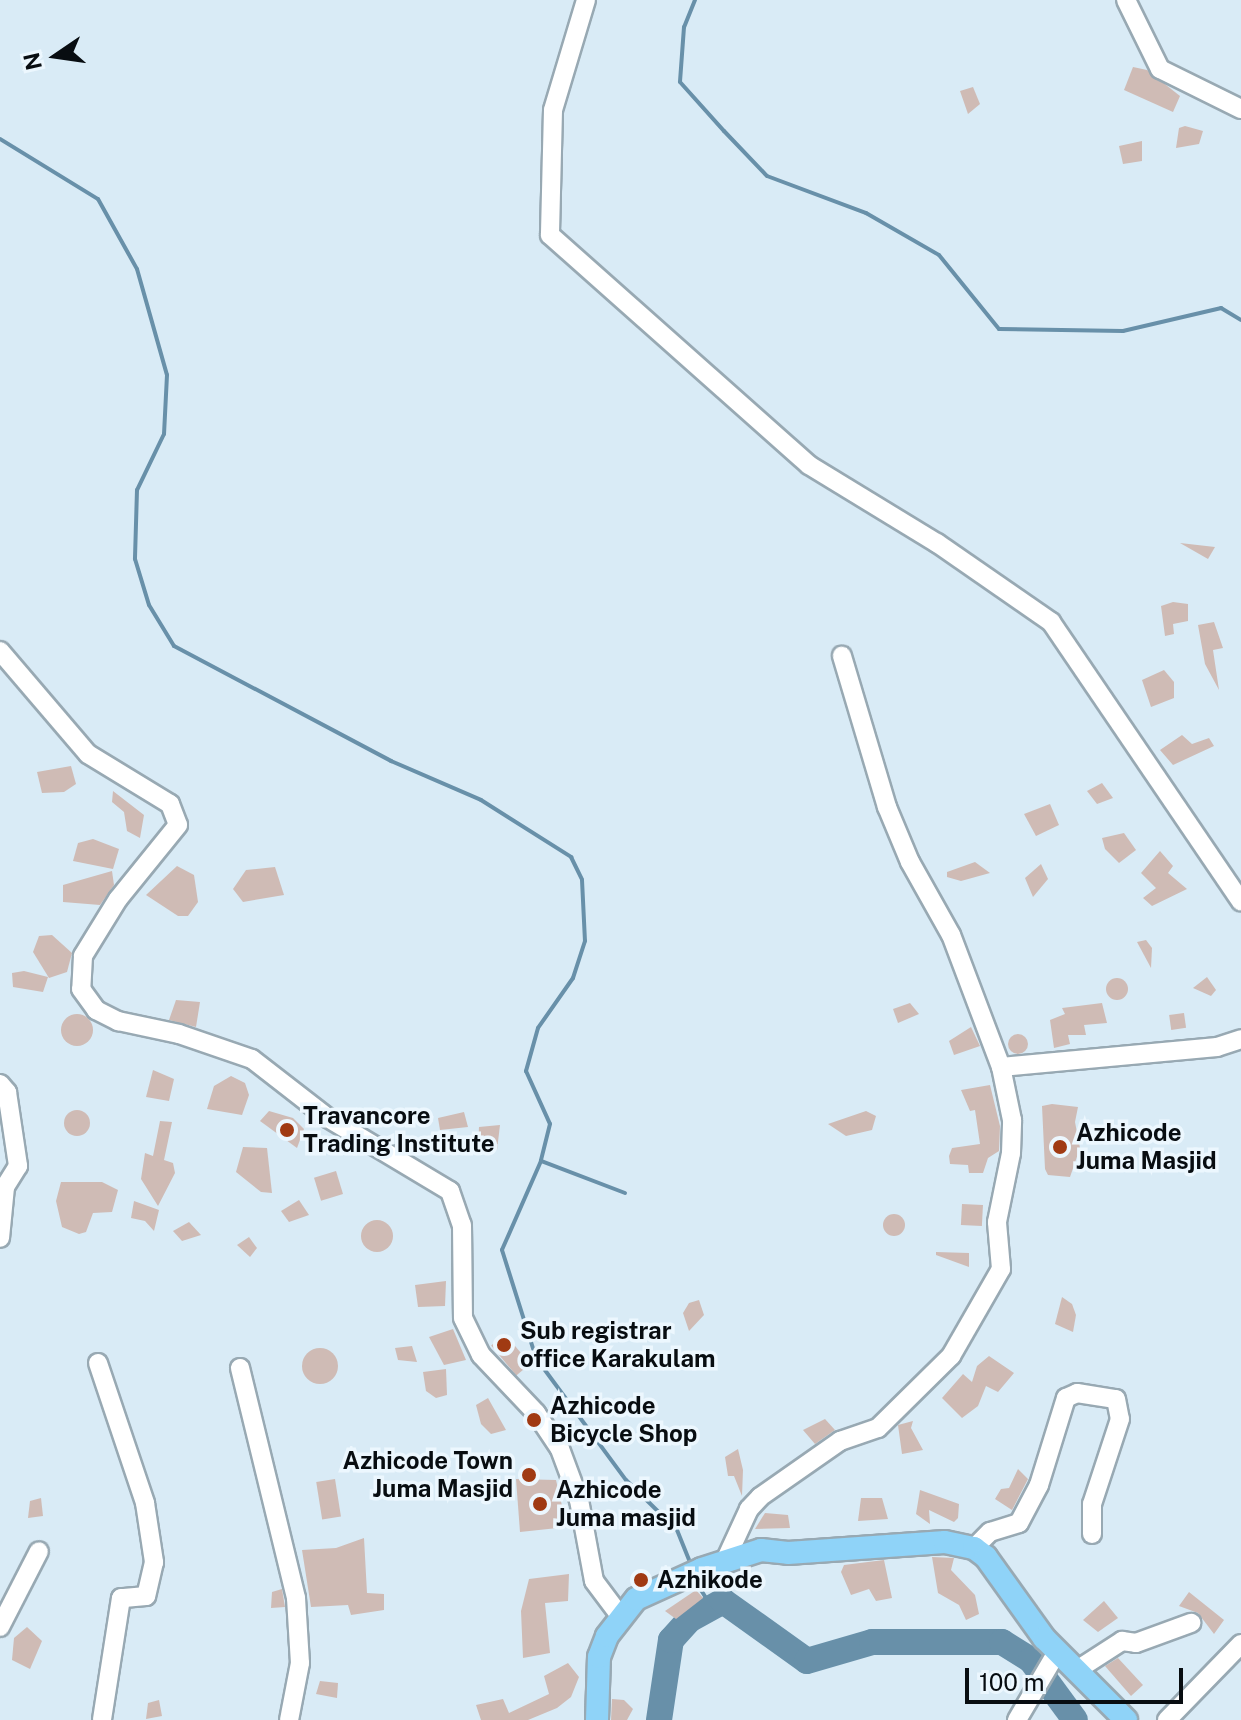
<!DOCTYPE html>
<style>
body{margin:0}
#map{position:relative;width:1241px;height:1720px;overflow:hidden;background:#d9ebf6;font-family:"Public Sans",sans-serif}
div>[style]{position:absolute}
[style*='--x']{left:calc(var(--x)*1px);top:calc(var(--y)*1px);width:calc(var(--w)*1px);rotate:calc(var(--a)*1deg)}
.stream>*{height:4px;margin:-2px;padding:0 2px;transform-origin:2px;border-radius:2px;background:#6890a9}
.river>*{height:26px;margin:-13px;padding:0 13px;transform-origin:13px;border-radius:13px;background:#6890a9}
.building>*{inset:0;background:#cfbbb5;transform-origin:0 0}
.round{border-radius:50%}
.roads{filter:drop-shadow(2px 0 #98a9b3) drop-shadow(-2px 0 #98a9b3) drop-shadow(0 2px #98a9b3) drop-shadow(0 -2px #98a9b3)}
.minor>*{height:18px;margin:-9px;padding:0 9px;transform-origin:9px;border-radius:9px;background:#fff}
.major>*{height:22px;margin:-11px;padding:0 11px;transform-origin:11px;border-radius:11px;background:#8fd3f8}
.dots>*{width:22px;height:22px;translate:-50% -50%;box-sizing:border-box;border:4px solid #ecf7fe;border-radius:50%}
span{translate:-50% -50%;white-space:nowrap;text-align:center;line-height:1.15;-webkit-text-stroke:7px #ecf7fe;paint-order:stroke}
.poi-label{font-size:24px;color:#080d11;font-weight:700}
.left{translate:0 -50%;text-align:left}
.right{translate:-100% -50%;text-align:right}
.north{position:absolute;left:16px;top:16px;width:80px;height:80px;-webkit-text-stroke:6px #ecf7fe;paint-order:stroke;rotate:257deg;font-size:22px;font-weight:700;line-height:32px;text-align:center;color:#080d11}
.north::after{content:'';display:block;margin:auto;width:28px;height:36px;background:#080d11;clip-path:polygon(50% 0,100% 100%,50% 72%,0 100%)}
.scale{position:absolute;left:965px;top:1668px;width:218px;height:36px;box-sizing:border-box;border:4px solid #080d11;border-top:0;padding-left:10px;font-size:24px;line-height:28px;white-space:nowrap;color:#080d11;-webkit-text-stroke:6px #ecf7fe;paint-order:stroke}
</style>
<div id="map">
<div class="stream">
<div style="--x:695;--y:0;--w:29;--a:112"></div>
<div style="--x:684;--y:27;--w:55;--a:94.2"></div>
<div style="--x:680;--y:82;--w:66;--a:48.1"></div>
<div style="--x:724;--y:131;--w:62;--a:46.3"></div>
<div style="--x:767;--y:176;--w:106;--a:20.5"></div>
<div style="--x:866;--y:213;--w:84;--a:29.9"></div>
<div style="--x:939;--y:255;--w:95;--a:51"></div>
<div style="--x:999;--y:329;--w:124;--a:0.9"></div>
<div style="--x:1123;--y:331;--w:101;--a:-13.2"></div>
<div style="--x:1221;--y:308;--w:23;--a:31"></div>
<div style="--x:0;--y:139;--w:115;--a:31.5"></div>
<div style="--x:98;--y:199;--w:80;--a:60.9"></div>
<div style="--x:137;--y:269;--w:110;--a:74.2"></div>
<div style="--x:167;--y:375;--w:59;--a:92.9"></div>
<div style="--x:164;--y:434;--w:62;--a:115.7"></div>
<div style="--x:137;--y:490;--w:69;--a:91.7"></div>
<div style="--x:135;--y:559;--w:48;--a:73.1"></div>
<div style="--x:149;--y:605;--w:48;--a:58.6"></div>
<div style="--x:174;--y:646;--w:246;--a:27.9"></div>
<div style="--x:391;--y:761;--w:98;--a:23.4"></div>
<div style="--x:481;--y:800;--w:107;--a:32.3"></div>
<div style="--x:571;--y:857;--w:25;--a:64"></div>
<div style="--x:582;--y:880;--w:61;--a:87.2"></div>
<div style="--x:585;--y:941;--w:39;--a:108"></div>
<div style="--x:573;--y:978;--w:61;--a:125"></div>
<div style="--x:538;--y:1028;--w:45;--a:105.6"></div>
<div style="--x:526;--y:1071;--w:58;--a:65.6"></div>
<div style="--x:550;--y:1124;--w:38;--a:104"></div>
<div style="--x:625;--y:1193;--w:90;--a:-159.1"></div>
<div style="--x:541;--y:1161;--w:97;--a:113.7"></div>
<div style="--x:502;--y:1250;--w:113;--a:72.5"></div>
<div style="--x:536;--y:1358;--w:152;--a:53.6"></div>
<div style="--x:626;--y:1480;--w:71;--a:44.4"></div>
<div style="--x:677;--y:1530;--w:32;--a:68"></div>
<div style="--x:695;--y:1616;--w:21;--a:-59"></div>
<div style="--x:706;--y:1598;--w:15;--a:-122"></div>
</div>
<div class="river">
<div style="--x:659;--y:1720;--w:81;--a:-81.5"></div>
<div style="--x:671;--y:1640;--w:27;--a:-48"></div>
<div style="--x:689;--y:1620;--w:39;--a:-29"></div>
<div style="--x:723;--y:1601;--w:103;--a:35.5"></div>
<div style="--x:807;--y:1661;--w:68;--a:-16.3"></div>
<div style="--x:872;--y:1642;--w:130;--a:0"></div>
<div style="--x:1002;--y:1642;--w:34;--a:32"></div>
<div style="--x:1031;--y:1660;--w:74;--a:53.7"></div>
</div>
<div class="building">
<div style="clip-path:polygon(1133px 67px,1147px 70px,1180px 96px,1173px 112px,1124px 90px)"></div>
<div style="clip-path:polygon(973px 87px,980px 104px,968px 114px,960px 91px)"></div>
<div style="clip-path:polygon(1185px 126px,1203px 131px,1199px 144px,1176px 148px,1179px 128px)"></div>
<div style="clip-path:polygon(1142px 141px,1142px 161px,1123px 164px,1119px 146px)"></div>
<div style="clip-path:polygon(1180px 543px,1215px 547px,1208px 559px)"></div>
<div style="clip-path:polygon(1173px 602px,1188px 604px,1188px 621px,1173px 624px,1174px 634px,1165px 636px,1161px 606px)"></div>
<div style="clip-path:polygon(1214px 622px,1223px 648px,1213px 650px,1219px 690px,1205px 664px,1198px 625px)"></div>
<div style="clip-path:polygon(1164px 670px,1174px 682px,1174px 698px,1151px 707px,1142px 680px)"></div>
<div style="clip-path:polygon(1182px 735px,1192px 744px,1209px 738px,1214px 746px,1173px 765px,1160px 750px)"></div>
<div style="clip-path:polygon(71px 766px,76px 784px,64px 792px,42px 793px,37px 772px)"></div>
<div style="clip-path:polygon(1102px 783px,1113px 798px,1097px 804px,1087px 791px)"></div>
<div style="clip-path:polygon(113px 791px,144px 815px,140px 838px,127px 831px,124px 812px,112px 802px)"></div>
<div style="clip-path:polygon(1050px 804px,1059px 825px,1036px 836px,1024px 814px)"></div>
<div style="clip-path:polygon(1124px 833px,1136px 850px,1119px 863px,1105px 849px,1102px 838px)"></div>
<div style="clip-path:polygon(93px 839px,119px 849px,113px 869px,73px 861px,78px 843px)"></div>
<div style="clip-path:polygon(1160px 851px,1173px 866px,1168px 873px,1187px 889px,1152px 906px,1143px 898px,1156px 888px,1141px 873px)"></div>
<div style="clip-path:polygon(975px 862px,990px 873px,961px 881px,947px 877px,947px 872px)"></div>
<div style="clip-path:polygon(1041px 864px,1048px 879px,1033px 897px,1025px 878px)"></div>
<div style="clip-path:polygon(177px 866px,194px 875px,198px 902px,188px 916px,178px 916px,146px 895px)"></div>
<div style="clip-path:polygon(275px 867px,284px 895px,243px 902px,233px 889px,246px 870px)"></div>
<div style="clip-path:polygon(112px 871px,114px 885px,100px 905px,63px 902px,63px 885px)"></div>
<div style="clip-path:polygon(52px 935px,72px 953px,67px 972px,49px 978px,33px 952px,39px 936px)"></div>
<div style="clip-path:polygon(1146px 940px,1152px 948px,1151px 968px,1137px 942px)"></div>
<div style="clip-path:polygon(24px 971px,48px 977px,43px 992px,13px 987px,12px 973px)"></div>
<div style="clip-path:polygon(1207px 977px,1216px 990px,1211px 996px,1193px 988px)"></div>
<div class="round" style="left:1106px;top:978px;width:22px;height:22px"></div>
<div style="clip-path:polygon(176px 1000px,200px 1002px,196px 1027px,169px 1020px)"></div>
<div style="clip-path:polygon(910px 1003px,919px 1014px,898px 1023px,893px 1009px)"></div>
<div style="clip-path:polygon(1102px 1003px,1107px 1023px,1084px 1025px,1086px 1035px,1068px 1035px,1070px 1044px,1054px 1048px,1050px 1020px,1065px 1014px,1062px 1008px)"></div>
<div style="left:1184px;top:1013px;width:15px;height:15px;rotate:82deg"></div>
<div class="round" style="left:61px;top:1014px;width:32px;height:32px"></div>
<div style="clip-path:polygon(971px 1027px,980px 1046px,954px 1055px,949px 1041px)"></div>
<div class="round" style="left:1008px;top:1034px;width:20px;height:20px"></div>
<div style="clip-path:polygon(153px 1070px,174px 1079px,169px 1101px,146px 1097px)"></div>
<div style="clip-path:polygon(231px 1076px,245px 1083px,249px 1095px,242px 1115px,207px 1109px,214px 1086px)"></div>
<div style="clip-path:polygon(990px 1085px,1000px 1126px,999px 1151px,988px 1158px,983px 1173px,969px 1173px,968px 1165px,950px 1164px,949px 1156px,952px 1148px,980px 1144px,975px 1110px,970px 1111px,961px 1090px)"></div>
<div style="clip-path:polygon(1052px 1104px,1078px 1107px,1075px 1122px,1080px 1148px,1070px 1177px,1048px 1175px,1045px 1169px,1042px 1106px)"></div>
<div class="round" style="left:64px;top:1110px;width:26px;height:26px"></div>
<div style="clip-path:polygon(269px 1111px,293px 1118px,304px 1129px,297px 1148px,260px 1121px)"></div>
<div style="clip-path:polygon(866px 1111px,876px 1116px,872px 1130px,846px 1136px,828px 1124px)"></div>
<div style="clip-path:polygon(464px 1112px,468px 1127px,440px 1130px,438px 1118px)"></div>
<div style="clip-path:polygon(160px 1121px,172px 1122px,164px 1160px,173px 1163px,175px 1173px,158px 1206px,141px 1179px,145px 1153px,153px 1156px)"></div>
<div style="clip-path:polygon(500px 1125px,497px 1150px,478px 1147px,479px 1127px)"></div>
<div style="clip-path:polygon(243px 1147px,267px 1148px,272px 1193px,261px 1192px,236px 1172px)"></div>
<div style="left:336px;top:1171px;width:24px;height:23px;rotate:73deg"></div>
<div style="clip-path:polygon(61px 1182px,102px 1182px,118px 1190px,112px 1212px,93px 1213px,86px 1232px,79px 1234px,62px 1227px,56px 1201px)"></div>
<div style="clip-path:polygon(299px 1200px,309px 1215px,289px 1222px,281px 1211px)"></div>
<div style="clip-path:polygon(134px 1201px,159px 1210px,154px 1231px,145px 1221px,131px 1218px)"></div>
<div style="left:962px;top:1204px;width:21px;height:21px;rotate:3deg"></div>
<div class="round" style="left:883px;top:1214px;width:22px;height:22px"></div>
<div class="round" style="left:361px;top:1220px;width:32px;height:32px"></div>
<div style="clip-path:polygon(189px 1222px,201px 1235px,182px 1241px,173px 1231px)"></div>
<div style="clip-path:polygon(249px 1237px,257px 1248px,250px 1257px,237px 1245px)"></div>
<div style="clip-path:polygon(936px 1252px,969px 1253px,969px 1267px,936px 1255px)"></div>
<div style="clip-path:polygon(446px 1281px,445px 1306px,418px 1307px,415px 1285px)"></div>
<div style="clip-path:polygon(1062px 1297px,1072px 1304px,1076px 1315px,1073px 1332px,1055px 1324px)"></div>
<div style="clip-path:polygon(699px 1300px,704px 1315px,689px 1331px,683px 1313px,689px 1303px)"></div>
<div style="clip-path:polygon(453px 1329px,466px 1360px,444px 1365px,429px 1337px)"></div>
<div style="left:505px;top:1334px;width:39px;height:18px;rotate:50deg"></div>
<div style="clip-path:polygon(412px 1346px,417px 1362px,398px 1360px,395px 1348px)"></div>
<div class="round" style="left:302px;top:1348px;width:36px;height:36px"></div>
<div style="clip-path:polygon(989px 1356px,1014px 1373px,998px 1392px,986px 1386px,978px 1406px,962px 1418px,942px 1398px,963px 1374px,972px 1382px,977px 1366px)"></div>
<div style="clip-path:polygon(446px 1369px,447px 1395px,436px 1398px,426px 1391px,423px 1372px)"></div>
<div style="clip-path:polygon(488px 1398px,506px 1430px,491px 1434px,481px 1424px,476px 1405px)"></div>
<div style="clip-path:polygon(825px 1419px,835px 1430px,815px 1444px,803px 1430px)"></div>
<div style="clip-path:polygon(913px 1421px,911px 1428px,923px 1450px,902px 1454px,898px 1425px)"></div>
<div style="clip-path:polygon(738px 1449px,743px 1470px,742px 1496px,734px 1476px,728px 1476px,725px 1457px)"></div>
<div style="clip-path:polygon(1018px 1469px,1028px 1479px,1012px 1510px,995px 1499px,1001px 1489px,1009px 1488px)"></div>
<div style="left:335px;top:1479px;width:38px;height:19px;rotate:81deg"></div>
<div style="clip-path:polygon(516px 1479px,556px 1480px,567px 1527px,520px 1532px)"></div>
<div style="clip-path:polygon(920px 1490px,959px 1504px,958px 1518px,954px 1522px,929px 1510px,930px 1524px,916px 1514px)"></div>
<div style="clip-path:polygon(41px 1498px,43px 1516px,28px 1518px,30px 1501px)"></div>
<div style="clip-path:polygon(861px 1498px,882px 1498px,888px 1519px,858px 1521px)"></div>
<div style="clip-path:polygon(765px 1513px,788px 1515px,790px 1528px,755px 1529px)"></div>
<div style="clip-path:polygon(364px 1538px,367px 1593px,384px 1594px,384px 1610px,351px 1615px,348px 1605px,311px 1607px,302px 1550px,336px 1548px)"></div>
<div style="clip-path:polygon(932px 1557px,954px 1558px,951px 1570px,975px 1595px,979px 1614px,966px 1620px,959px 1605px,938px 1593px)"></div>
<div style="clip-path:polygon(884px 1560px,892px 1598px,876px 1601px,869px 1589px,851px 1595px,841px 1572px,844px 1565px)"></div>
<div style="clip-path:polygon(569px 1574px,568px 1601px,545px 1603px,550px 1653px,523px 1658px,521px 1611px,529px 1579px)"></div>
<div style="clip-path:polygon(282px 1589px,285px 1607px,271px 1608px,272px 1592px)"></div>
<div style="clip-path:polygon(696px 1590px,703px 1598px,676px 1619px,665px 1611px)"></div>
<div style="clip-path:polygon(1189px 1592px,1224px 1620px,1214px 1634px,1198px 1613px,1179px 1606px)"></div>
<div style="clip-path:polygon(1104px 1601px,1118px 1618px,1098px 1632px,1083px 1620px)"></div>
<div style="clip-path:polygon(27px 1627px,42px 1641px,30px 1669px,12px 1660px,14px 1638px)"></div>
<div style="clip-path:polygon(1118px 1658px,1143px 1685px,1131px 1696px,1105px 1666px)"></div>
<div style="clip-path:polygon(568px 1663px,579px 1677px,571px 1697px,557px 1708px,528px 1720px,481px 1720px,476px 1705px,503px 1699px,509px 1713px,549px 1694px,544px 1676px)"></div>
<div style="clip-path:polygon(320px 1681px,338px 1683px,337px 1698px,316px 1694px)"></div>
<div style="clip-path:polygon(612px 1699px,624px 1700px,633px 1709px,627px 1720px,611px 1720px)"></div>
<div style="clip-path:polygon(159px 1700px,162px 1716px,146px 1719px,148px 1703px)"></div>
</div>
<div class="roads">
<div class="minor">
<div style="--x:586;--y:0;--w:115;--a:106.7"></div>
<div style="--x:553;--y:110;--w:125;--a:91.4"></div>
<div style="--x:550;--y:235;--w:346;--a:41.6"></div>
<div style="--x:809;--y:465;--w:150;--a:31.4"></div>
<div style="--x:937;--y:543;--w:139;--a:34.7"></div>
<div style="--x:1051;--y:622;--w:338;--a:55.8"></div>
<div style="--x:1126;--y:0;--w:77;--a:63.8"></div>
<div style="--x:1160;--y:69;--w:90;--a:26.3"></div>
<div style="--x:0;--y:651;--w:135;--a:49.5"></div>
<div style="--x:88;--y:754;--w:96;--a:31.4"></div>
<div style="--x:170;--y:804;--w:22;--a:69"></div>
<div style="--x:178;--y:825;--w:95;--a:129"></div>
<div style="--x:118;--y:899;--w:67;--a:121.6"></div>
<div style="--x:83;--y:956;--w:33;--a:93"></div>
<div style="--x:81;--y:989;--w:26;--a:54"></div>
<div style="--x:96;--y:1010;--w:25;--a:27"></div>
<div style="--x:118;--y:1021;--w:62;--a:12"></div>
<div style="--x:179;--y:1034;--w:77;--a:18.9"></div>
<div style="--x:252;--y:1059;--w:96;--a:37.8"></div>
<div style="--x:328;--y:1118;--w:142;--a:30.9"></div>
<div style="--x:450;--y:1191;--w:36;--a:71"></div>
<div style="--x:462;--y:1225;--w:93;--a:89.4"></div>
<div style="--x:463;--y:1318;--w:41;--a:64.1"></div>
<div style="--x:481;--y:1355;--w:80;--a:46.5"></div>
<div style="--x:536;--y:1413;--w:43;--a:56.3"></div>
<div style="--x:560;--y:1449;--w:54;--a:69.6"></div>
<div style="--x:579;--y:1500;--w:82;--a:79.5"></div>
<div style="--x:594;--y:1581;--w:45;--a:53.1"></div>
<div style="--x:1001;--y:1067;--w:217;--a:-5.3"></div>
<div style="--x:1217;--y:1047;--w:25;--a:-18"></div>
<div style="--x:0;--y:1084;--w:11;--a:49"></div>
<div style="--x:7;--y:1092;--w:75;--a:81.5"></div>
<div style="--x:18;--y:1166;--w:25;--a:122"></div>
<div style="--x:5;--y:1187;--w:51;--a:95.6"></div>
<div style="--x:98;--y:1363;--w:148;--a:71.4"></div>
<div style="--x:145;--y:1503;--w:60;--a:81.3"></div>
<div style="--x:154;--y:1562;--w:35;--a:103"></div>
<div style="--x:146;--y:1596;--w:25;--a:175"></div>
<div style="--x:121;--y:1598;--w:123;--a:98.9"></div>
<div style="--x:240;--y:1368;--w:237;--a:76.3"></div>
<div style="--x:296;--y:1598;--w:65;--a:86.5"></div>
<div style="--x:300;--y:1663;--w:58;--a:100.9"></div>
<div style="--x:974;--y:1548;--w:23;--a:-45"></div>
<div style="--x:990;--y:1532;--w:30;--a:-17"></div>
<div style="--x:1019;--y:1523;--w:43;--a:-62.2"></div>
<div style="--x:1039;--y:1485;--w:91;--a:-72.8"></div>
<div style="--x:1066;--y:1398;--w:12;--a:-24"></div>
<div style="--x:1077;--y:1393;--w:39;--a:9"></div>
<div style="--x:1116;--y:1399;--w:20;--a:79"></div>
<div style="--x:1120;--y:1419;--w:89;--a:108.2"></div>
<div style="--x:1092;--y:1504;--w:30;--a:90"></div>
<div style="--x:725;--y:1561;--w:57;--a:-65.2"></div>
<div style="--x:749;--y:1509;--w:16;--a:-47"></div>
<div style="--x:760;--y:1497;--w:98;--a:-35"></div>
<div style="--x:840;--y:1441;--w:40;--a:-18.9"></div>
<div style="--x:878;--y:1428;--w:103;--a:-44.6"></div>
<div style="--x:951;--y:1356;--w:100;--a:-60.1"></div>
<div style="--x:1001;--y:1269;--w:47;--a:-94.9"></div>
<div style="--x:997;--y:1222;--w:70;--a:-78.5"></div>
<div style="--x:1011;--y:1153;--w:33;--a:-88"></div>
<div style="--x:1012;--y:1120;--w:54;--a:-101.7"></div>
<div style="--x:1001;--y:1067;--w:141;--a:-110.7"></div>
<div style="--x:951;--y:935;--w:84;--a:-119.3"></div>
<div style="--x:910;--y:862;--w:60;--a:-112.7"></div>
<div style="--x:887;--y:807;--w:158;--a:-106.6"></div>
<div style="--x:0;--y:1627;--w:85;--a:-62.8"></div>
<div style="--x:1077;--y:1670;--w:54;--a:-32.8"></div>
<div style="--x:1122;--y:1641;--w:14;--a:8"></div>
<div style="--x:1136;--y:1643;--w:59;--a:-20"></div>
<div style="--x:1017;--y:1720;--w:79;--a:-59.5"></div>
<div style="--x:1167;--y:1720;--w:106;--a:-45.8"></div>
</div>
<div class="major">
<div style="--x:597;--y:1720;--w:63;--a:-88.2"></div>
<div style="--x:599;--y:1657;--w:22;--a:-69"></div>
<div style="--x:607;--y:1636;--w:47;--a:-51.9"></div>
<div style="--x:636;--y:1599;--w:72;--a:-24.4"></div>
<div style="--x:702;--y:1569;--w:62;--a:-17.9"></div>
<div style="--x:761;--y:1550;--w:27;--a:6"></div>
<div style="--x:788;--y:1553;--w:157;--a:-4"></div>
<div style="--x:945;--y:1542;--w:30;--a:12"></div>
<div style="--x:974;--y:1548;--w:15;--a:37"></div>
<div style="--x:986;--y:1557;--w:100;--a:54.4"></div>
<div style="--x:1044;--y:1638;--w:116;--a:45"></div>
</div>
</div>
<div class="dots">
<div style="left:287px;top:1130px;background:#a03a13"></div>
<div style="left:1060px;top:1147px;background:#a03a13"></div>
<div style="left:504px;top:1345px;background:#a03a13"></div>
<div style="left:534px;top:1420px;background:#a03a13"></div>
<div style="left:529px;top:1475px;background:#a03a13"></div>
<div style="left:540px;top:1504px;background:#a03a13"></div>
<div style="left:641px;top:1580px;background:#a03a13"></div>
</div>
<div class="poi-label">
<span class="left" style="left:303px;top:1130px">Travancore<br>Trading Institute</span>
<span class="left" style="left:1076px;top:1147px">Azhicode<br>Juma Masjid</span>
<span class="left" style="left:520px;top:1345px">Sub registrar<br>office Karakulam</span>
<span class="left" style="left:550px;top:1420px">Azhicode<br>Bicycle Shop</span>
<span class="right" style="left:513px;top:1475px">Azhicode Town<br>Juma Masjid</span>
<span class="left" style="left:556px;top:1504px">Azhicode<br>Juma masjid</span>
<span class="left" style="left:657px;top:1580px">Azhikode</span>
</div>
<div class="north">N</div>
<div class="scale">100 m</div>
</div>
